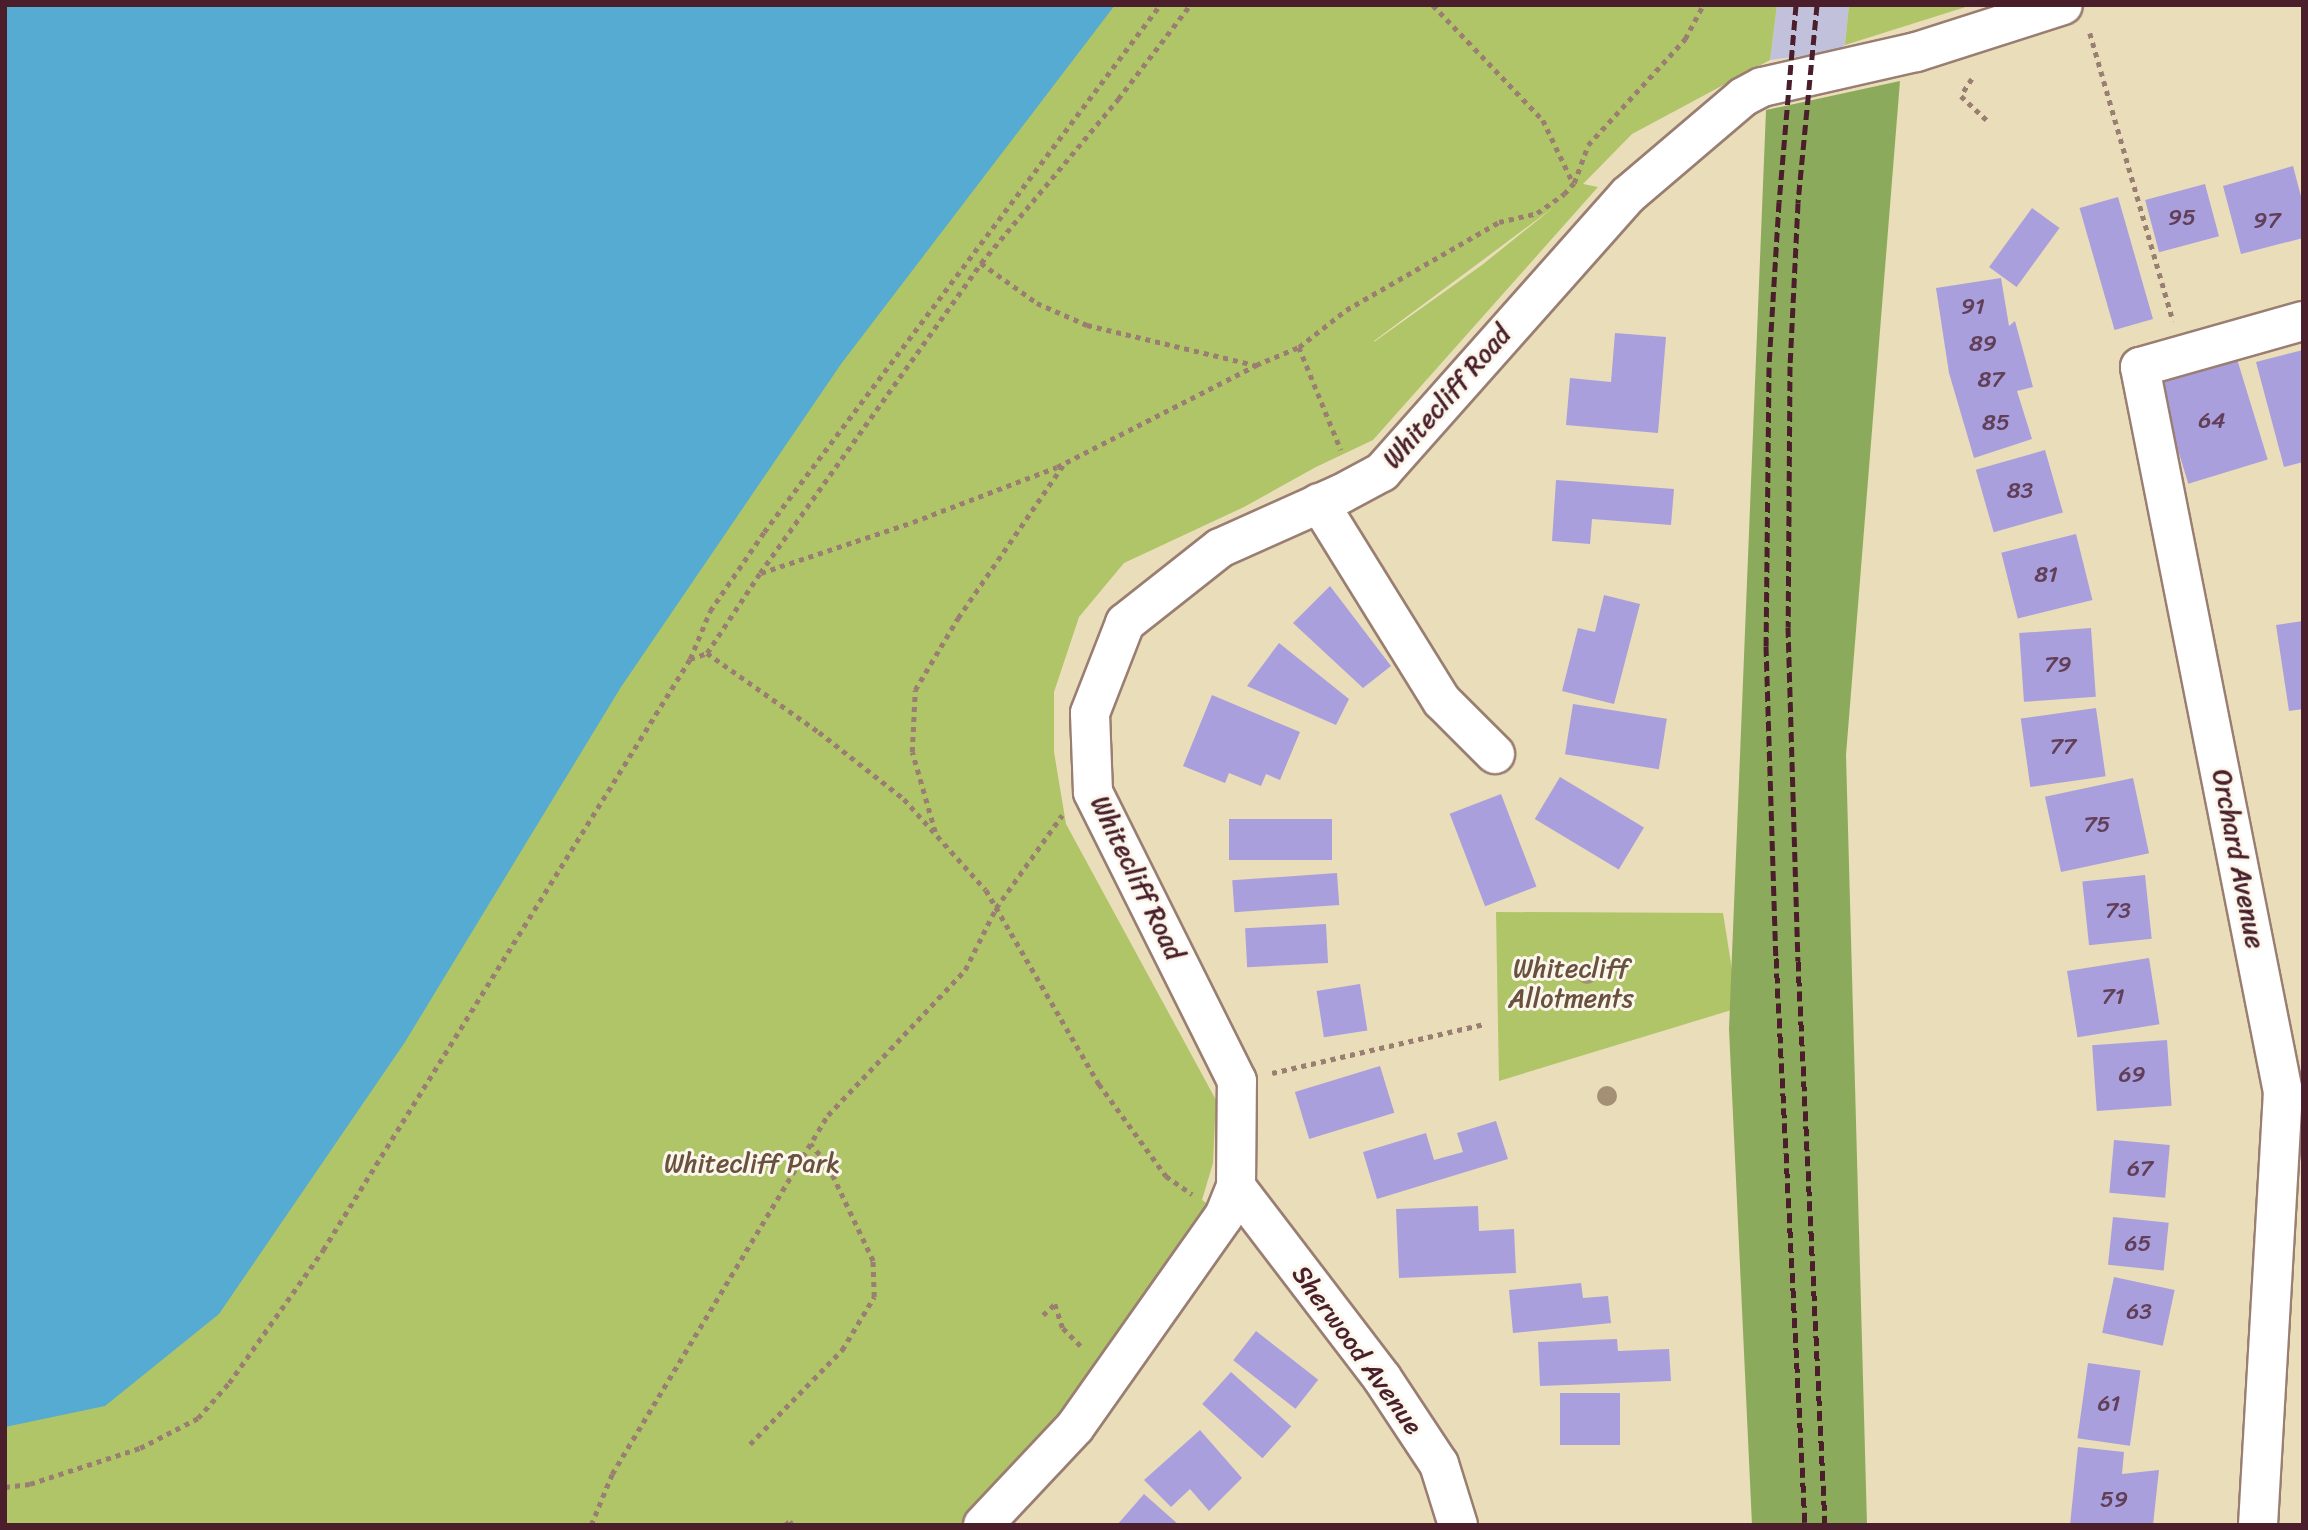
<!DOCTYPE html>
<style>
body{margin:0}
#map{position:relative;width:2308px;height:1530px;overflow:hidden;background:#eaddba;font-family:Sriracha,sans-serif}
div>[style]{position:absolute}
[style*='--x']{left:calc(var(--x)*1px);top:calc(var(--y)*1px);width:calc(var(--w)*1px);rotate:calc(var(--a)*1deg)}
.industrial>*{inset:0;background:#c2c1dc}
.green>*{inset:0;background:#b0c468}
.forest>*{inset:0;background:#8caa5c}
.water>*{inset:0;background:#55abd2}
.building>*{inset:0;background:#a99fdd;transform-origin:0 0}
.path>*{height:4.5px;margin-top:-2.25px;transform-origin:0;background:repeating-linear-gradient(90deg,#9a7e72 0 5px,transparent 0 10px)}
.roads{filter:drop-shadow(2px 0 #9a7e72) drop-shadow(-2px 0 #9a7e72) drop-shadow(0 2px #9a7e72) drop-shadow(0 -2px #9a7e72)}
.minor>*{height:38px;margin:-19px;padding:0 19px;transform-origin:19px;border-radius:19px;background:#fff}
.rail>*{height:5px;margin-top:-2.5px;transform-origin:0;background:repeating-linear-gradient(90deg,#4a1f2b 0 10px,transparent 0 15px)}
.trees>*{width:20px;height:20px;margin:-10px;border-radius:50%;background:#a39075}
span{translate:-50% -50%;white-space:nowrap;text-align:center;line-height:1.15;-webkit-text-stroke:6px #fbf7ec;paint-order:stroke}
.number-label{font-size:23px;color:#623f58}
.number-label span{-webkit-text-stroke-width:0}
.street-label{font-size:26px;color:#4a1f2b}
.park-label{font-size:26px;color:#69513d}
.frame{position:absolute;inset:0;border:7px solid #4a1f2b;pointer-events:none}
</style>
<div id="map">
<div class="industrial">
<div style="clip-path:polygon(1777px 5px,1849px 5px,1845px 45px,1834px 52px,1770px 60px)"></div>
</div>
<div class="green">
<div style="clip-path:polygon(evenodd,5px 5px,1777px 5px,1770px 60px,1632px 134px,1583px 184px,1598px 187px,1373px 440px,1316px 467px,1244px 507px,1124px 563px,1079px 617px,1054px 692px,1054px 752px,1066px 824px,1216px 1100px,1213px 1163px,1202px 1200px,1224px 1216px,983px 1525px,5px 1525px,5px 5px,1554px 207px,1482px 265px,1374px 342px,1374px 341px,1554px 207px)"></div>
<div style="clip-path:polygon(1849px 5px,1972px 5px,1845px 45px)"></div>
<div style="clip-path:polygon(1496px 912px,1723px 913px,1738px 1008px,1499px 1081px)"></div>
</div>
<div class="forest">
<div style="clip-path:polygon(1900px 81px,1846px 755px,1867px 1525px,1752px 1525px,1729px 1029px,1766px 110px)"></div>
</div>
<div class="water">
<div style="clip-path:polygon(5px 5px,1115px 5px,841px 364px,621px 687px,405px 1042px,219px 1314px,105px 1406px,5px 1427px)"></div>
</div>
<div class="building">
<div style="clip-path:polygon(2293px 166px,2303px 204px,2303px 238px,2241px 254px,2223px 186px)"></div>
<div style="left:2205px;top:184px;width:54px;height:62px;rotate:75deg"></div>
<div style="left:2118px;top:197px;width:127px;height:40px;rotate:74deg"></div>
<div style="left:2032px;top:208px;width:34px;height:73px;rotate:36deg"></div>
<div style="clip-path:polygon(2001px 278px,2009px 326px,2015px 321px,2033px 387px,2017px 391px,2032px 439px,1974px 458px,1949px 373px,1936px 288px)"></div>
<div style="clip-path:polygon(1615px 333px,1666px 337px,1658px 433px,1566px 425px,1570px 378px,1611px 382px)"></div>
<div style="clip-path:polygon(2303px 350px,2303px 462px,2284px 467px,2256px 362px)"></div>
<div style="left:2237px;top:359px;width:105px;height:83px;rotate:73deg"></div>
<div style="left:2045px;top:450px;width:65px;height:72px;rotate:74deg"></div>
<div style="clip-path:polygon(1556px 480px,1674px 489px,1671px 525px,1592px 519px,1590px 544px,1552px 541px)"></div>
<div style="left:2076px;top:534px;width:68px;height:77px;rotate:76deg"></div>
<div style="clip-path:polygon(1330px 586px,1391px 666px,1363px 688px,1293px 623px)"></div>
<div style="clip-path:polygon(1604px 595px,1640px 604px,1614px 704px,1562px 691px,1578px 628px,1595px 632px)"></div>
<div style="clip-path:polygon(2303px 621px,2303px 709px,2289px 711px,2276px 625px)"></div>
<div style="left:2091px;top:628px;width:69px;height:72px;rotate:86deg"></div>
<div style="clip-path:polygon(1279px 643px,1349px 699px,1336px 725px,1247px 686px)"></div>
<div style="clip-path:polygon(1212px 695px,1300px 732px,1280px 780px,1266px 774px,1261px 786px,1229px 773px,1225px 783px,1183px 766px)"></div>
<div style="left:1573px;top:704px;width:95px;height:51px;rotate:9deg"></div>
<div style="left:2096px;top:708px;width:69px;height:76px;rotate:82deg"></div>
<div style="left:1560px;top:777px;width:98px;height:49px;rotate:31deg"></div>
<div style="left:2133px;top:778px;width:77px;height:90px;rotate:78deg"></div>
<div style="left:1501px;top:794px;width:99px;height:55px;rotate:69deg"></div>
<div style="left:1229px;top:819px;width:103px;height:41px"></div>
<div style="left:1337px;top:873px;width:32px;height:105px;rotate:86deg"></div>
<div style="left:2145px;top:875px;width:64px;height:63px;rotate:84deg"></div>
<div style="left:1326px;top:924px;width:39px;height:81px;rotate:87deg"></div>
<div style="left:2149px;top:958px;width:67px;height:83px;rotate:81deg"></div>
<div style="left:1360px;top:984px;width:47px;height:44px;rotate:81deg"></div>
<div style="left:2167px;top:1040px;width:66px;height:75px;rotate:86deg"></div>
<div style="left:1380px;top:1066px;width:49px;height:89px;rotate:73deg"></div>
<div style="clip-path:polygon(1496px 1121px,1508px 1159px,1377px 1199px,1363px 1152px,1426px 1133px,1434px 1160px,1463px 1152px,1457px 1133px)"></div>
<div style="left:2114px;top:1140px;width:56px;height:53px;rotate:5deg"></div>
<div style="clip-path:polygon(1478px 1206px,1479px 1231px,1514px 1229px,1516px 1273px,1399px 1278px,1396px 1209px)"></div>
<div style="left:2113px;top:1217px;width:56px;height:48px;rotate:6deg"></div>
<div style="left:2114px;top:1277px;width:62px;height:57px;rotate:12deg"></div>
<div style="clip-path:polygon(1581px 1283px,1583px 1298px,1608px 1296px,1611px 1323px,1513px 1333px,1509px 1290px)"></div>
<div style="left:1256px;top:1331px;width:79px;height:37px;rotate:38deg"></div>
<div style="clip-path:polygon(1617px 1339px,1618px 1351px,1669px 1349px,1671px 1381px,1540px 1386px,1538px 1342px)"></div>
<div style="left:2088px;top:1363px;width:53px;height:76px;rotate:8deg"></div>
<div style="left:1231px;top:1372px;width:81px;height:43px;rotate:42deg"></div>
<div style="left:1560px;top:1393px;width:60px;height:52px"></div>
<div style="clip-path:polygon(1200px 1430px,1242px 1478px,1209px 1511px,1190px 1489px,1171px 1507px,1144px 1480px)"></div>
<div style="clip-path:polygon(2078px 1447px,2124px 1452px,2122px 1474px,2159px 1470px,2153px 1525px,2070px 1525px)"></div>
<div style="clip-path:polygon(1144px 1494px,1179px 1525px,1117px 1525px)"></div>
</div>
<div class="path">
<div style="--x:1433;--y:5;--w:159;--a:46.3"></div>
<div style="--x:1543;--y:120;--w:70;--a:64.5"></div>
<div style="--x:2090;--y:33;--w:300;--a:73.9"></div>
<div style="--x:1972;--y:79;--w:20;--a:123"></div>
<div style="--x:1961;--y:96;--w:37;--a:43"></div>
<div style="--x:981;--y:263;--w:69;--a:35.5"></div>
<div style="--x:1037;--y:303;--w:55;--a:23.7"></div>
<div style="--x:1087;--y:325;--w:173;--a:13.4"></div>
<div style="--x:1299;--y:347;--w:111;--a:67.8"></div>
<div style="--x:761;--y:573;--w:160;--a:-18.5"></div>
<div style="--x:913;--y:522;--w:154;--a:-20.9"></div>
<div style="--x:1057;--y:467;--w:224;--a:-27.1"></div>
<div style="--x:1256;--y:365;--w:47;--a:-22.7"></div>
<div style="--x:1299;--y:347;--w:60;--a:-38.2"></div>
<div style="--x:1346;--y:310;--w:177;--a:-29.9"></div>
<div style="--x:1499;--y:222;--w:39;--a:-13"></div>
<div style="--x:1537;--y:213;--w:33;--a:-35"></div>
<div style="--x:1564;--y:194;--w:15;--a:-48"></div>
<div style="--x:1574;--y:183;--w:40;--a:-69.8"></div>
<div style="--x:1588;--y:145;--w:144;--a:-47.5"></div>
<div style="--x:1685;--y:39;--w:38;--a:-62"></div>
<div style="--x:707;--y:653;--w:137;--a:35.2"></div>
<div style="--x:819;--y:732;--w:108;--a:38.2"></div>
<div style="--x:904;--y:799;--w:122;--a:48"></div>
<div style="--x:986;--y:890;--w:225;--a:59.8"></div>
<div style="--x:1099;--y:1084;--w:114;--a:53.9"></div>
<div style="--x:1166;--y:1176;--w:32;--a:35"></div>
<div style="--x:690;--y:659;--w:52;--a:-67.4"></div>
<div style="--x:710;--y:611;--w:96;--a:-55.6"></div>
<div style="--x:764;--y:532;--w:659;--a:-53.08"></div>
<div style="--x:935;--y:832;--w:83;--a:-106"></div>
<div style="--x:912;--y:752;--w:62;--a:-87.2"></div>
<div style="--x:915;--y:690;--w:84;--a:-59.2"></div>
<div style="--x:958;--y:618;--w:186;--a:-55.5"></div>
<div style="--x:1272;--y:1073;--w:219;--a:-13"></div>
<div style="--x:1043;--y:1315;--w:16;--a:-43"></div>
<div style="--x:1055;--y:1304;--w:25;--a:72"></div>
<div style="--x:1063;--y:1328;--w:28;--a:45"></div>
<div style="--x:750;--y:1444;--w:132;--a:-45.6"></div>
<div style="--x:842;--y:1350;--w:62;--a:-58.9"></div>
<div style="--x:874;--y:1297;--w:36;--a:-92"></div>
<div style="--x:873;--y:1261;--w:110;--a:-115.4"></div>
<div style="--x:826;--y:1162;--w:24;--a:-132"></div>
<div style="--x:5;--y:1487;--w:25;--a:-7"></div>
<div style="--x:30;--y:1484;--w:116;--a:-18.1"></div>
<div style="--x:140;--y:1448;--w:65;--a:-27.3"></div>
<div style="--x:198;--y:1418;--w:47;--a:-48.5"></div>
<div style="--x:229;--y:1383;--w:163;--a:-54.7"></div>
<div style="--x:323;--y:1250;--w:696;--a:-58.16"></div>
<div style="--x:690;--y:659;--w:18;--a:-19"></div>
<div style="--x:707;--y:653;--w:96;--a:-56.5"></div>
<div style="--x:760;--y:573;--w:381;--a:-54.5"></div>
<div style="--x:981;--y:263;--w:214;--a:-50.1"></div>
<div style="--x:1118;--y:99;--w:118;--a:-52.5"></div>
<div style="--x:591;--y:1525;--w:55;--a:-67.6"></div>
<div style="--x:612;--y:1474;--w:419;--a:-59"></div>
<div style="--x:828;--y:1115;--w:199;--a:-46.6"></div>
<div style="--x:965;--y:970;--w:69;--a:-63.4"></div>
<div style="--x:996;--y:908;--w:114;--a:-54.6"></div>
<div style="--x:785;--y:1525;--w:6;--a:-39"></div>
<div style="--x:790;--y:1521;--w:4;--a:63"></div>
</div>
<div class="roads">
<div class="minor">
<div style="--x:1319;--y:503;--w:233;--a:58.2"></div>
<div style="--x:1442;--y:701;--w:75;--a:45"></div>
<div style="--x:1236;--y:1187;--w:240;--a:52.6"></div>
<div style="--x:1382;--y:1378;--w:103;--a:56.5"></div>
<div style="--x:1439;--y:1464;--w:64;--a:72.7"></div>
<div style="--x:983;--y:1525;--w:134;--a:-46.8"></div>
<div style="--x:1075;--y:1427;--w:258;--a:-54.8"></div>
<div style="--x:1224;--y:1216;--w:31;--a:-68"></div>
<div style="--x:1236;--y:1187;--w:106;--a:-89.5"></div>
<div style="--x:1237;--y:1081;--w:323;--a:-116.5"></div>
<div style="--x:1093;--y:792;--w:79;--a:-92.2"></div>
<div style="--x:1090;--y:713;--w:97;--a:-68.7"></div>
<div style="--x:1125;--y:623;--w:121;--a:-38.3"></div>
<div style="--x:1220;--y:548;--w:133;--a:-24.1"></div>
<div style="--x:1341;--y:494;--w:47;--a:-28.2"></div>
<div style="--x:1382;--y:472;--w:370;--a:-48.4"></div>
<div style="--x:1628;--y:195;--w:151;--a:-40.4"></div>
<div style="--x:1743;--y:97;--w:21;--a:-28"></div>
<div style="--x:1762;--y:87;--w:158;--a:-12.8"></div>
<div style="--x:1916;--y:52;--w:154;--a:-17.7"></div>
<div style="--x:2258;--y:1525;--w:434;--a:-86.7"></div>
<div style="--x:2283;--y:1092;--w:739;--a:-101.16"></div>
<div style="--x:2140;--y:367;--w:169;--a:-15.8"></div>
</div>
</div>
<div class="rail">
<div style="--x:1796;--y:5;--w:198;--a:94.9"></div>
<div style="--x:1779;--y:202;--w:165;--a:93.5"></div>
<div style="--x:1769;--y:367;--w:279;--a:90.6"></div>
<div style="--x:1766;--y:646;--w:312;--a:88.2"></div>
<div style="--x:1776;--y:958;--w:568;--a:87.07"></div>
<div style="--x:1817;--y:5;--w:199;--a:95.5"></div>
<div style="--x:1798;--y:203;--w:163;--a:92.8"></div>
<div style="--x:1790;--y:366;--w:261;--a:90.4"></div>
<div style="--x:1788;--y:627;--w:334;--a:88.3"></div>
<div style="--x:1798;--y:961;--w:565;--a:87.26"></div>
</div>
<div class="trees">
<div style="left:1587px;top:974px"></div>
<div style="left:1607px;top:1096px"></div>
</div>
<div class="number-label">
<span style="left:2182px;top:218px">95</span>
<span style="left:2267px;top:221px">97</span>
<span style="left:1973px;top:307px">91</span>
<span style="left:1983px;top:344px">89</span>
<span style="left:1991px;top:380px">87</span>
<span style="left:2212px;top:421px">64</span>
<span style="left:1996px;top:423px">85</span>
<span style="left:2020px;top:491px">83</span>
<span style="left:2046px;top:575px">81</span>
<span style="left:2058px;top:665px">79</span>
<span style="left:2063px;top:747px">77</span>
<span style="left:2097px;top:825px">75</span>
<span style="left:2118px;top:911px">73</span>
<span style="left:2113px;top:997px">71</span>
<span style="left:2132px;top:1075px">69</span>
<span style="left:2140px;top:1169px">67</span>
<span style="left:2138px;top:1244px">65</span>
<span style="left:2139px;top:1312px">63</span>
<span style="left:2109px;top:1404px">61</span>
<span style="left:2114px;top:1500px">59</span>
</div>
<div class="street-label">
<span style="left:1447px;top:397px;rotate:-49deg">Whitecliff Road</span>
<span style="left:2238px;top:859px;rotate:79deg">Orchard Avenue</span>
<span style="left:1137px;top:878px;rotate:64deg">Whitecliff Road</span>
<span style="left:1357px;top:1350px;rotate:54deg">Sherwood Avenue</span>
</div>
<div class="park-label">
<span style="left:1571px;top:984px">Whitecliff<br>Allotments</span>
<span style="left:752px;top:1164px">Whitecliff Park</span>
</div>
<div class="frame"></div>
</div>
